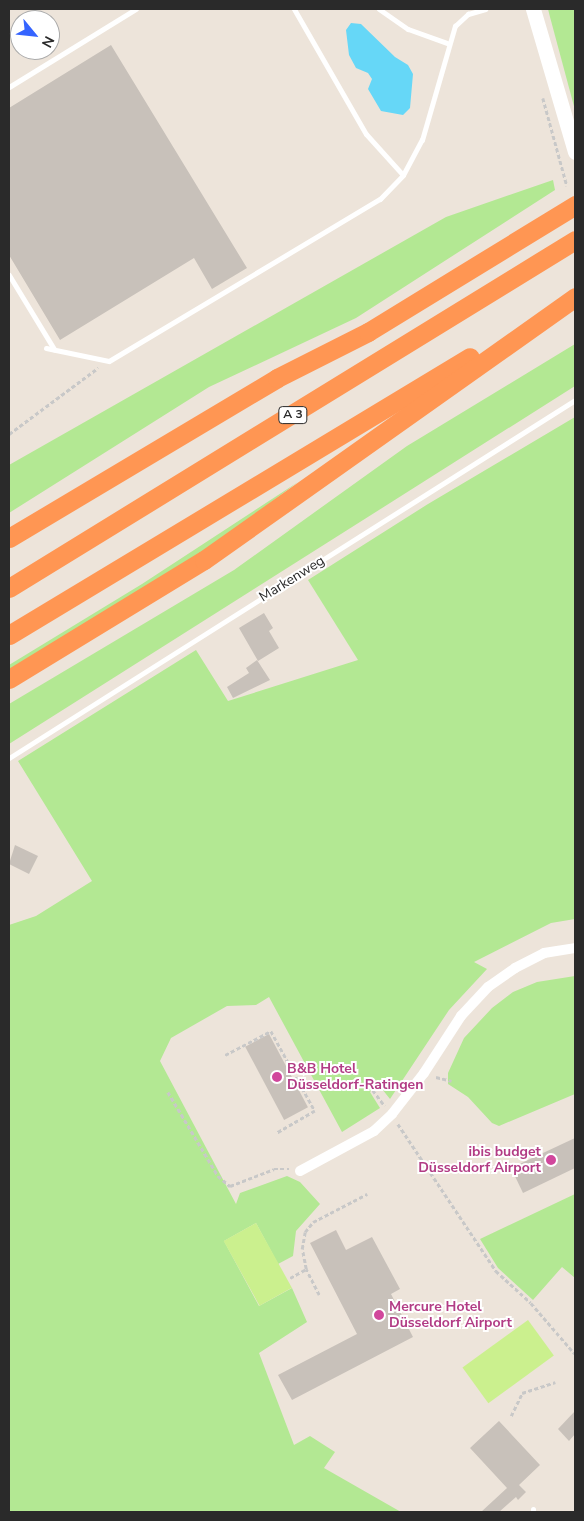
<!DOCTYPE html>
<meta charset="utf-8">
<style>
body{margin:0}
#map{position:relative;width:584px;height:1521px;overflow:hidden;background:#ede4da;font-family:"Nunito Sans",sans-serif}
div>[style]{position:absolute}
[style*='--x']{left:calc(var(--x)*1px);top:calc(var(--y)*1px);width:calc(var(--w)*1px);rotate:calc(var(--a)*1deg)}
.green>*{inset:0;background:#b3e893}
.pitch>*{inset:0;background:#cbf08e;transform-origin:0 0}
.water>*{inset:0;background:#66d7f7}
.building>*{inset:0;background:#c8c1ba;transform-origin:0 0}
.path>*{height:2.5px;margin-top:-1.25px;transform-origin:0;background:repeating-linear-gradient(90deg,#c8c8c8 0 4px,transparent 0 6.5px)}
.lane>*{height:5px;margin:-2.5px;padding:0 2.5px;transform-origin:2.5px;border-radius:2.5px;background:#fff}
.street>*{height:10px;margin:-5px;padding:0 5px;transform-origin:5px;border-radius:5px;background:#fff}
.secondary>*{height:15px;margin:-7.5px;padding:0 7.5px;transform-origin:7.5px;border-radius:7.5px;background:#fff}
.highway>*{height:19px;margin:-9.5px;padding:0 9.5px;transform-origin:9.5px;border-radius:9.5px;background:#ff9653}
.dots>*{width:14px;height:14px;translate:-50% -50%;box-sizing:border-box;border:2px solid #fff;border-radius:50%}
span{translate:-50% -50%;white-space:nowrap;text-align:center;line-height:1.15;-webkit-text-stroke:4px #fff;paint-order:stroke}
.shield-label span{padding:1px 4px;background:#fff;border:1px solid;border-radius:4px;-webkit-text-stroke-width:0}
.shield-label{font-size:12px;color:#2a2a2a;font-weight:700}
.street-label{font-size:14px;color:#2a2a2a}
.hotel-label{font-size:14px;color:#b23c85;font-weight:700}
.left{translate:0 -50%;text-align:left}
.right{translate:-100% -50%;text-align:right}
.frame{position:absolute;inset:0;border:10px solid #2a2a2a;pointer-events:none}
.north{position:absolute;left:10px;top:10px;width:50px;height:50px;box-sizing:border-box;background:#fff;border:1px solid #aaa;border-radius:50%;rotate:118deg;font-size:14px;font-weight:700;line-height:20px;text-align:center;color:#2a2a2a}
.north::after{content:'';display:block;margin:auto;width:18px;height:22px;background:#3564ff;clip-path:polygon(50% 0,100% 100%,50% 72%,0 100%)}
</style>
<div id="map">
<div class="green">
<div style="clip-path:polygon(548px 9px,575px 9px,575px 110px,550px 17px)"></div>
<div style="clip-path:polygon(553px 180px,555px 190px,356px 318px,209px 387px,9px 513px,9px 465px,446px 217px)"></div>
<div style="clip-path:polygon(575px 344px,575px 386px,9px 744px,9px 704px,234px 570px,407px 446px)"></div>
<div style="clip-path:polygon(575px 417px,575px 919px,551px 923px,474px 962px,487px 969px,449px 1010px,390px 1099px,378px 1084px,370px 1092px,380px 1108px,342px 1132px,269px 997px,256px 1005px,227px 1006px,171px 1038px,160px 1061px,236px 1204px,240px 1193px,287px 1176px,300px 1182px,320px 1204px,296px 1231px,293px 1256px,278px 1264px,256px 1223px,224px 1241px,259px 1306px,292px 1288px,307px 1322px,259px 1353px,294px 1445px,310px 1436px,335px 1452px,324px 1468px,401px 1512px,9px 1512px,9px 925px,36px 916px,92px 881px,18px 761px,196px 650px,228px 701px,358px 660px,308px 580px,428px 504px)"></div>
<div style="clip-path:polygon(298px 482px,188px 564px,9px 674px,9px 665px,142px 584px)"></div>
<div style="clip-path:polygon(575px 976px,575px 1094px,499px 1126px,492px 1123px,468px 1097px,448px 1084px,448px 1073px,464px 1038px,492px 1008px,513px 992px,537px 982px)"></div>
<div style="clip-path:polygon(575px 1194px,575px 1278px,562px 1267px,533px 1300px,498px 1268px,480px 1239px)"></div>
</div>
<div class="pitch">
<div style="left:256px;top:1223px;width:74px;height:37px;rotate:61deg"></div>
<div style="left:528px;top:1320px;width:44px;height:81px;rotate:54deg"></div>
</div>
<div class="water">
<div style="clip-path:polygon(351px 23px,361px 24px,395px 57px,408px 65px,413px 74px,410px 108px,403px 115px,381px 111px,368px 89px,372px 79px,368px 73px,356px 68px,349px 55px,346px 30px)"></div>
</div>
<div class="building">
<div style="clip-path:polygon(111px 45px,247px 268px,212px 289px,194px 258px,60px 340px,9px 255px,9px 108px)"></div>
<div style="clip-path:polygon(264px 613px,273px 628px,269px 631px,279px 648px,258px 661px,239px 628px)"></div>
<div style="clip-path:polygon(257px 660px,270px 680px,233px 698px,227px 687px,249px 673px,246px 668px)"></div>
<div style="clip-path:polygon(15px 845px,38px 856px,29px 874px,9px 864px)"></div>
<div style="left:269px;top:1034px;width:83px;height:27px;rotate:62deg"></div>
<div style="clip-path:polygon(575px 1138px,575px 1168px,523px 1193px,511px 1168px)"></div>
<div style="clip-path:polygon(336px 1230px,346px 1250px,372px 1237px,400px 1289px,391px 1294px,413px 1337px,292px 1400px,278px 1375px,357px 1334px,310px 1243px)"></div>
<div style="clip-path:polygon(575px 1411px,575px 1434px,569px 1441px,558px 1429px)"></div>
<div style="clip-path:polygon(499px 1421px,540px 1465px,519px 1485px,526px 1492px,518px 1500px,516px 1497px,499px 1512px,481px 1512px,507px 1488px,470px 1448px)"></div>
</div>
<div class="path">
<div style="--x:543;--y:98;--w:91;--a:74.7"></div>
<div style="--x:9;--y:434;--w:111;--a:-36.6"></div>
<div style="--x:225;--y:1055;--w:52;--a:-27.6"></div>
<div style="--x:271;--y:1031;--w:91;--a:61.2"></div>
<div style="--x:315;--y:1111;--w:44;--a:149.9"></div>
<div style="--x:436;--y:1077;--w:16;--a:14"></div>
<div style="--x:369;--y:1085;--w:26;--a:53"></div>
<div style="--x:168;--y:1092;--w:98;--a:59.2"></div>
<div style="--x:218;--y:1176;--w:16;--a:40"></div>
<div style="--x:230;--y:1186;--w:47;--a:-21.1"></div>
<div style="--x:274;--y:1169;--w:15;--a:0"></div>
<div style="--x:398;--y:1124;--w:177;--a:56.3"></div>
<div style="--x:496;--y:1271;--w:47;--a:42.4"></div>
<div style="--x:531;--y:1303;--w:67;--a:49.2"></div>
<div style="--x:290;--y:1278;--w:18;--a:-29"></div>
<div style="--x:319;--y:1295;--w:29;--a:-117"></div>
<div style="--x:306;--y:1269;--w:20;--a:-101"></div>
<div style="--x:302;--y:1249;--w:17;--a:-80"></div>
<div style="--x:305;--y:1232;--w:13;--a:-51"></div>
<div style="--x:313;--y:1222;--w:61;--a:-27.4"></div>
<div style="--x:511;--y:1416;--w:25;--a:-64"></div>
<div style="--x:522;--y:1393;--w:35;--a:-18"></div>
</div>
<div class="lane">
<div style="--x:294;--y:9;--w:144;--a:60.1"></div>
<div style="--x:366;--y:134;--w:55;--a:47.9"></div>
<div style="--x:403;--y:175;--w:40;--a:-62"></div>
<div style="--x:422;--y:140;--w:119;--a:-73.9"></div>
<div style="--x:455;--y:26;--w:18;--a:-43"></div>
<div style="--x:468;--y:14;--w:18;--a:-16"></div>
<div style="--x:379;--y:9;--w:35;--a:35"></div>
<div style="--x:408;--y:29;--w:41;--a:19.7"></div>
<div style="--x:9;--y:87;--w:149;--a:-31.6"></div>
<div style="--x:9;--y:275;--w:87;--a:58.7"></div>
<div style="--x:46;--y:348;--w:64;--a:11.7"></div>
<div style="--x:109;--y:361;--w:316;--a:-30.9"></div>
<div style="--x:380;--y:199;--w:33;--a:-46"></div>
<div style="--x:9;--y:758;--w:670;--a:-32.31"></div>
<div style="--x:533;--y:1512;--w:3;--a:-90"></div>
</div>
<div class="street">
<div style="--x:300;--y:1171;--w:84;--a:-28.4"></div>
<div style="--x:374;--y:1131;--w:25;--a:-43"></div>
<div style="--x:392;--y:1114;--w:52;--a:-52"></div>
<div style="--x:424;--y:1073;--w:68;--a:-57"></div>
<div style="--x:461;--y:1016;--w:40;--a:-47"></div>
<div style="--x:488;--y:987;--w:33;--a:-35"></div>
<div style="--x:515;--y:968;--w:33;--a:-27"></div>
<div style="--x:544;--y:953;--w:31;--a:-9"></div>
</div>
<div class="secondary">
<div style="--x:533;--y:9;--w:149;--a:73.6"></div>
</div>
<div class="highway">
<div style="--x:9;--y:538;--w:312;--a:-30.8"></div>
<div style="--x:277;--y:378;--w:102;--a:-26.8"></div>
<div style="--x:368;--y:332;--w:243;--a:-31.5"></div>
<div style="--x:9;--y:588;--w:664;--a:-31.58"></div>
<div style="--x:9;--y:635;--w:538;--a:-31.09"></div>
<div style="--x:9;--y:679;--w:228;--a:-31.4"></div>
<div style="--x:204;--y:560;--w:455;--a:-35.3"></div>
</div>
<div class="dots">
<div style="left:277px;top:1077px;background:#d1479c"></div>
<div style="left:551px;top:1160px;background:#d1479c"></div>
<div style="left:379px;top:1315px;background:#d1479c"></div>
</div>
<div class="shield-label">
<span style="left:293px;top:415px">A 3</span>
</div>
<div class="street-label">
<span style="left:292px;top:579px;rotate:-32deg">Markenweg</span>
</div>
<div class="hotel-label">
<span class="left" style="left:287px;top:1077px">B&amp;B Hotel<br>Düsseldorf-Ratingen</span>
<span class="right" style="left:541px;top:1160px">ibis budget<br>Düsseldorf Airport</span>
<span class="left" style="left:389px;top:1315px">Mercure Hotel<br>Düsseldorf Airport</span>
</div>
<div class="frame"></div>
<div class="north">N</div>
</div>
